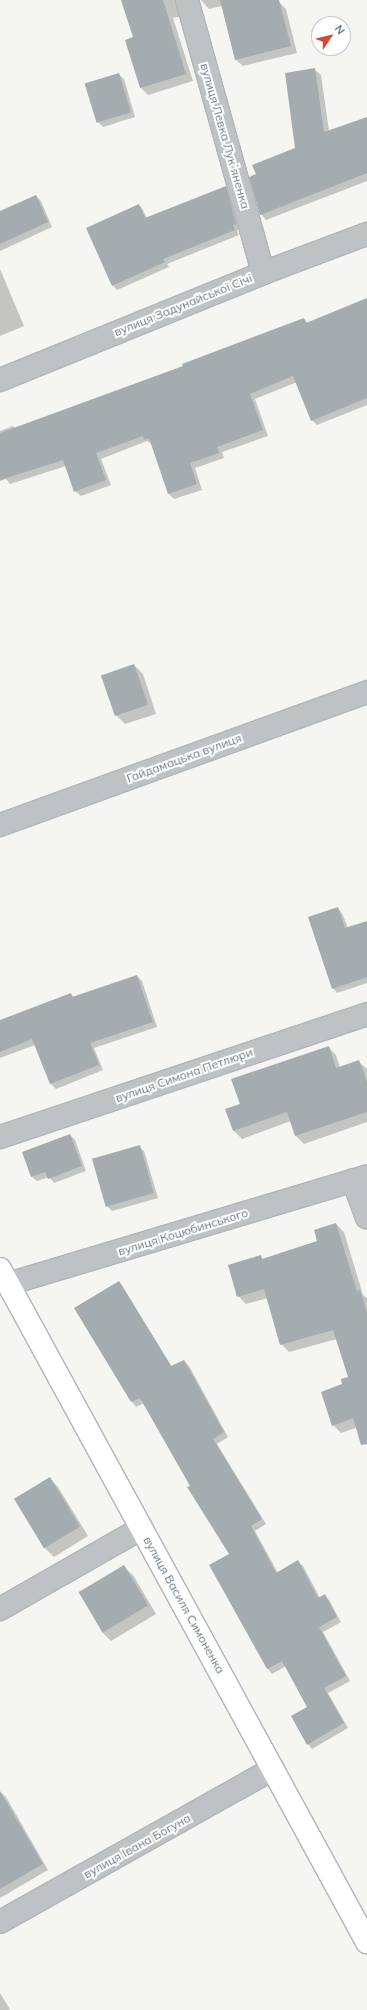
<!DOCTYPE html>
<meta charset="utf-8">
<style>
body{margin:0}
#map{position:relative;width:367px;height:2010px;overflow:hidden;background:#f5f5f2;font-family:Mulish,sans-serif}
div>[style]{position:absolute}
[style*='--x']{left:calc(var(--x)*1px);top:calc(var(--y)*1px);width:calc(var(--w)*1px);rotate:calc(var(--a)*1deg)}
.shadow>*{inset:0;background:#0003}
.building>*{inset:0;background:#a4acb0;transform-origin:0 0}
.roads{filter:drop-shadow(1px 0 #b1b6b9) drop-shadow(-1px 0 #b1b6b9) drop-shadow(0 1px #b1b6b9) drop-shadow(0 -1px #b1b6b9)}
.street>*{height:22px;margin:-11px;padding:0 11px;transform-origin:11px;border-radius:11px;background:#bec2c5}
.secondary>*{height:22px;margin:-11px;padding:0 11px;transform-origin:11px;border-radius:11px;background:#fff}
span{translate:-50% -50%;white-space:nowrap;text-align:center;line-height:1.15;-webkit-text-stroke:4px #fff;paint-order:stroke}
.street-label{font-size:12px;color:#667780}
.north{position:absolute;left:311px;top:16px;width:40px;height:40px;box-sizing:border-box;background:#fff;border:1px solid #c2c9cc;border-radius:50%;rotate:55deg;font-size:11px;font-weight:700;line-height:16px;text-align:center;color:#667780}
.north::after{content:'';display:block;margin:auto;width:14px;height:18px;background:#d54731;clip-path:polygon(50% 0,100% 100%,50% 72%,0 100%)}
</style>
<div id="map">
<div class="shadow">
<div style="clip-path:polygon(121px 0,184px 0,183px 16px,173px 18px,193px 81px,148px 95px,141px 88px,127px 40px,134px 38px)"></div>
<div style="clip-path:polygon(201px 0,271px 0,279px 2px,286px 9px,297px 53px,243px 66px,235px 59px,222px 6px,209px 9px)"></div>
<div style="clip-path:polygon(315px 70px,321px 75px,329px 131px,367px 118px,367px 181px,266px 220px,261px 214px,296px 149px)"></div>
<div style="clip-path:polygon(119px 75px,124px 79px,135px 117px,103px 127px,98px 122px)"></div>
<div style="clip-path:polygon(226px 187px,230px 192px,241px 229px,237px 230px,239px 235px,167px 264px,169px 267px,117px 290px,113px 285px,139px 205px,143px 210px,147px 218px)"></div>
<div style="clip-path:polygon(36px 196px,41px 201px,52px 227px,0 251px,0 212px)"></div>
<div style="clip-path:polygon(0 269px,24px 326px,0 336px)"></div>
<div style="clip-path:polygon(367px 299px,367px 405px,317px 425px,312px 420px,297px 382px,255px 399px,268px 436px,222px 452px,224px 458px,195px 468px,202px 490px,174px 499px,169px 494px,152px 444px,147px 441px,101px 459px,111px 485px,81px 496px,75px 491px,66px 466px,10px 484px,6px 479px,0 481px,0 431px,13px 426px,15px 428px,184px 367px,304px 319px,308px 323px)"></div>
<div style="clip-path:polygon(134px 665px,143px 674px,156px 714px,125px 724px,116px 715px)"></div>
<div style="clip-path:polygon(338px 908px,342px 913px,348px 928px,367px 927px,367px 983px,337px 993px,333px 988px)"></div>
<div style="clip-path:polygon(137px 976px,142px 981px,157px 1027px,94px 1048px,103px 1070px,56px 1089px,51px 1084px,35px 1045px,0 1058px,0 1021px,71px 994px,74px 997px)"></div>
<div style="clip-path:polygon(328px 1047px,336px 1055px,340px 1068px,359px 1062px,367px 1069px,367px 1122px,304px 1144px,296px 1136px,291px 1121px,242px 1139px,234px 1131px,226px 1110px,241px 1104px)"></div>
<div style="clip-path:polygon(70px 1135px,75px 1140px,86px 1171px,54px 1183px,49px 1177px,37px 1181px,32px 1177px)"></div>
<div style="clip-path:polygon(139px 1147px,144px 1151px,158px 1198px,112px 1211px,107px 1206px)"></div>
<div style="clip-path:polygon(336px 1224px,344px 1232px,363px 1295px,367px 1298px,367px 1424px,341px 1433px,333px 1425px,343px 1385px,350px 1377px,337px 1339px,289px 1352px,281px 1344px,268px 1298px,246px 1304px,238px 1296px,261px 1257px,264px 1260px,318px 1242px)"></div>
<div style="clip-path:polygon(119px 1282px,123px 1287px,172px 1367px,184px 1361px,189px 1366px,228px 1437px,217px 1444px,266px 1524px,255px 1531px,278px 1573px,298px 1562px,303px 1566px,320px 1598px,324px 1596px,329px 1600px,341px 1622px,323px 1632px,350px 1681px,328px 1693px,348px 1728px,312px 1749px,308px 1744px,309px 1707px,286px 1666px,272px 1674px,268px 1669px,211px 1565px,230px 1555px,144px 1403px,136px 1407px,132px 1402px,75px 1308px)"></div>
<div style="clip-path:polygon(49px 1478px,58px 1487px,88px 1536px,54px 1557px,45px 1548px,16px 1499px)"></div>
<div style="clip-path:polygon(124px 1567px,133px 1575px,156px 1614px,111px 1641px,102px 1632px,79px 1592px)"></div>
<div style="clip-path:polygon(0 1792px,6px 1797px,48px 1870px,0 1898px)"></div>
<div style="clip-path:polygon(0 1993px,8px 2006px,10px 2010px,0 2010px)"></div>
</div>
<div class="building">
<div style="clip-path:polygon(121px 0,163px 0,186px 74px,140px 88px,125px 40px,133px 37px)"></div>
<div style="clip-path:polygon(220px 0,279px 0,291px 46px,235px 60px)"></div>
<div style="clip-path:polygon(315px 68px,324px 132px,367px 117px,367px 173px,260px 215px,249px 177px,256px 174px,252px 165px,295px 148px,285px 73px)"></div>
<div style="left:119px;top:73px;width:41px;height:36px;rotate:73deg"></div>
<div style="clip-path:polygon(226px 186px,236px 224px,233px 225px,235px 230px,163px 259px,165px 262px,112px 286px,86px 228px,139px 204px,145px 218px)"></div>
<div style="clip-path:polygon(36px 195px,48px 222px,0 244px,0 211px)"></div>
<div style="clip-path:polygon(367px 298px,367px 398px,311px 421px,293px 376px,250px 394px,263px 430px,217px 447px,219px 453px,190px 463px,197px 484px,168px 494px,149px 438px,144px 440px,143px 436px,96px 453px,106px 480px,74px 492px,63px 460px,0 480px,0 433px,183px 366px,182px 364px,304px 318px,306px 323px)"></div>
<div style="left:134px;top:664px;width:43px;height:35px;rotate:71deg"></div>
<div style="clip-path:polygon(338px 907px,345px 928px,367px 921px,367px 977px,332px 989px,308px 917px)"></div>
<div style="clip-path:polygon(137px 975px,153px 1022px,90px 1043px,99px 1065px,50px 1084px,32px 1039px,0 1052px,0 1020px,71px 993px,72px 997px)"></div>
<div style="clip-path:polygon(329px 1046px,336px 1068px,359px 1060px,367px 1082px,367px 1112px,295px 1136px,287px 1112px,233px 1131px,225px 1109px,240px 1104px,231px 1079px)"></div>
<div style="clip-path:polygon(70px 1134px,82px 1166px,48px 1179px,45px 1172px,31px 1177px,22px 1152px)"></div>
<div style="left:140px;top:1145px;width:50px;height:50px;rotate:74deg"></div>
<div style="clip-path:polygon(336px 1223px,357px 1291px,360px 1290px,367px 1312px,367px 1444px,361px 1445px,353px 1418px,332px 1426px,321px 1392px,342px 1384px,341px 1379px,348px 1377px,333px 1330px,280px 1345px,264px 1289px,237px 1297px,228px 1265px,261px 1255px,262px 1259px,317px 1241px,314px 1230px)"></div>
<div style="clip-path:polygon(119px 1281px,171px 1366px,184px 1360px,224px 1432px,213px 1439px,262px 1519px,251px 1526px,276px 1573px,298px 1560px,318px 1598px,325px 1594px,337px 1617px,319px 1627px,346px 1676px,324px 1688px,344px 1723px,307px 1745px,291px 1716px,307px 1707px,282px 1661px,267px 1669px,209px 1565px,229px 1554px,187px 1487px,190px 1486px,140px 1398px,131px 1402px,74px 1308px)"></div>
<div style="left:50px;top:1477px;width:58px;height:42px;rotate:59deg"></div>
<div style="left:124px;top:1565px;width:47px;height:53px;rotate:59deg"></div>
<div style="clip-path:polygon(0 1791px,43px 1864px,0 1889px)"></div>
</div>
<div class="roads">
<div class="street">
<div style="--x:187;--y:0;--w:283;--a:74.4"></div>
<div style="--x:0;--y:380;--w:284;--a:-22.1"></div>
<div style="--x:263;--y:273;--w:111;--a:-20.6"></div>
<div style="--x:0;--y:825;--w:390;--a:-19.9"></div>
<div style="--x:0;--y:1137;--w:387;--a:-18.5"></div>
<div style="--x:353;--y:1180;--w:40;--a:69.8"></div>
<div style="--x:8;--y:1284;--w:375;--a:-16.7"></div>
<div style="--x:0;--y:1609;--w:163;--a:-29.7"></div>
<div style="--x:0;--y:1922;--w:313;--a:-29.3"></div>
</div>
<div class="secondary">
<div style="--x:0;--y:1269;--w:767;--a:61.4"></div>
</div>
</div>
<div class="street-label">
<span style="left:225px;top:136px;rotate:74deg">вулиця Левка Лукʼяненка</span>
<span style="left:183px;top:305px;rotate:-22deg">вулиця Задунайської Січі</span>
<span style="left:184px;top:758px;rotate:-20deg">Гайдамацька вулиця</span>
<span style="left:184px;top:1075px;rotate:-19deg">вулиця Симона Петлюри</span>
<span style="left:183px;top:1232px;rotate:-17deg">вулиця Коцюбинського</span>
<span style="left:184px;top:1605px;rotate:61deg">вулиця Василя Симоненка</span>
<span style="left:137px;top:1846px;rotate:-29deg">вулиця Івана Богуна</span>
</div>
<div class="north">N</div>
</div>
